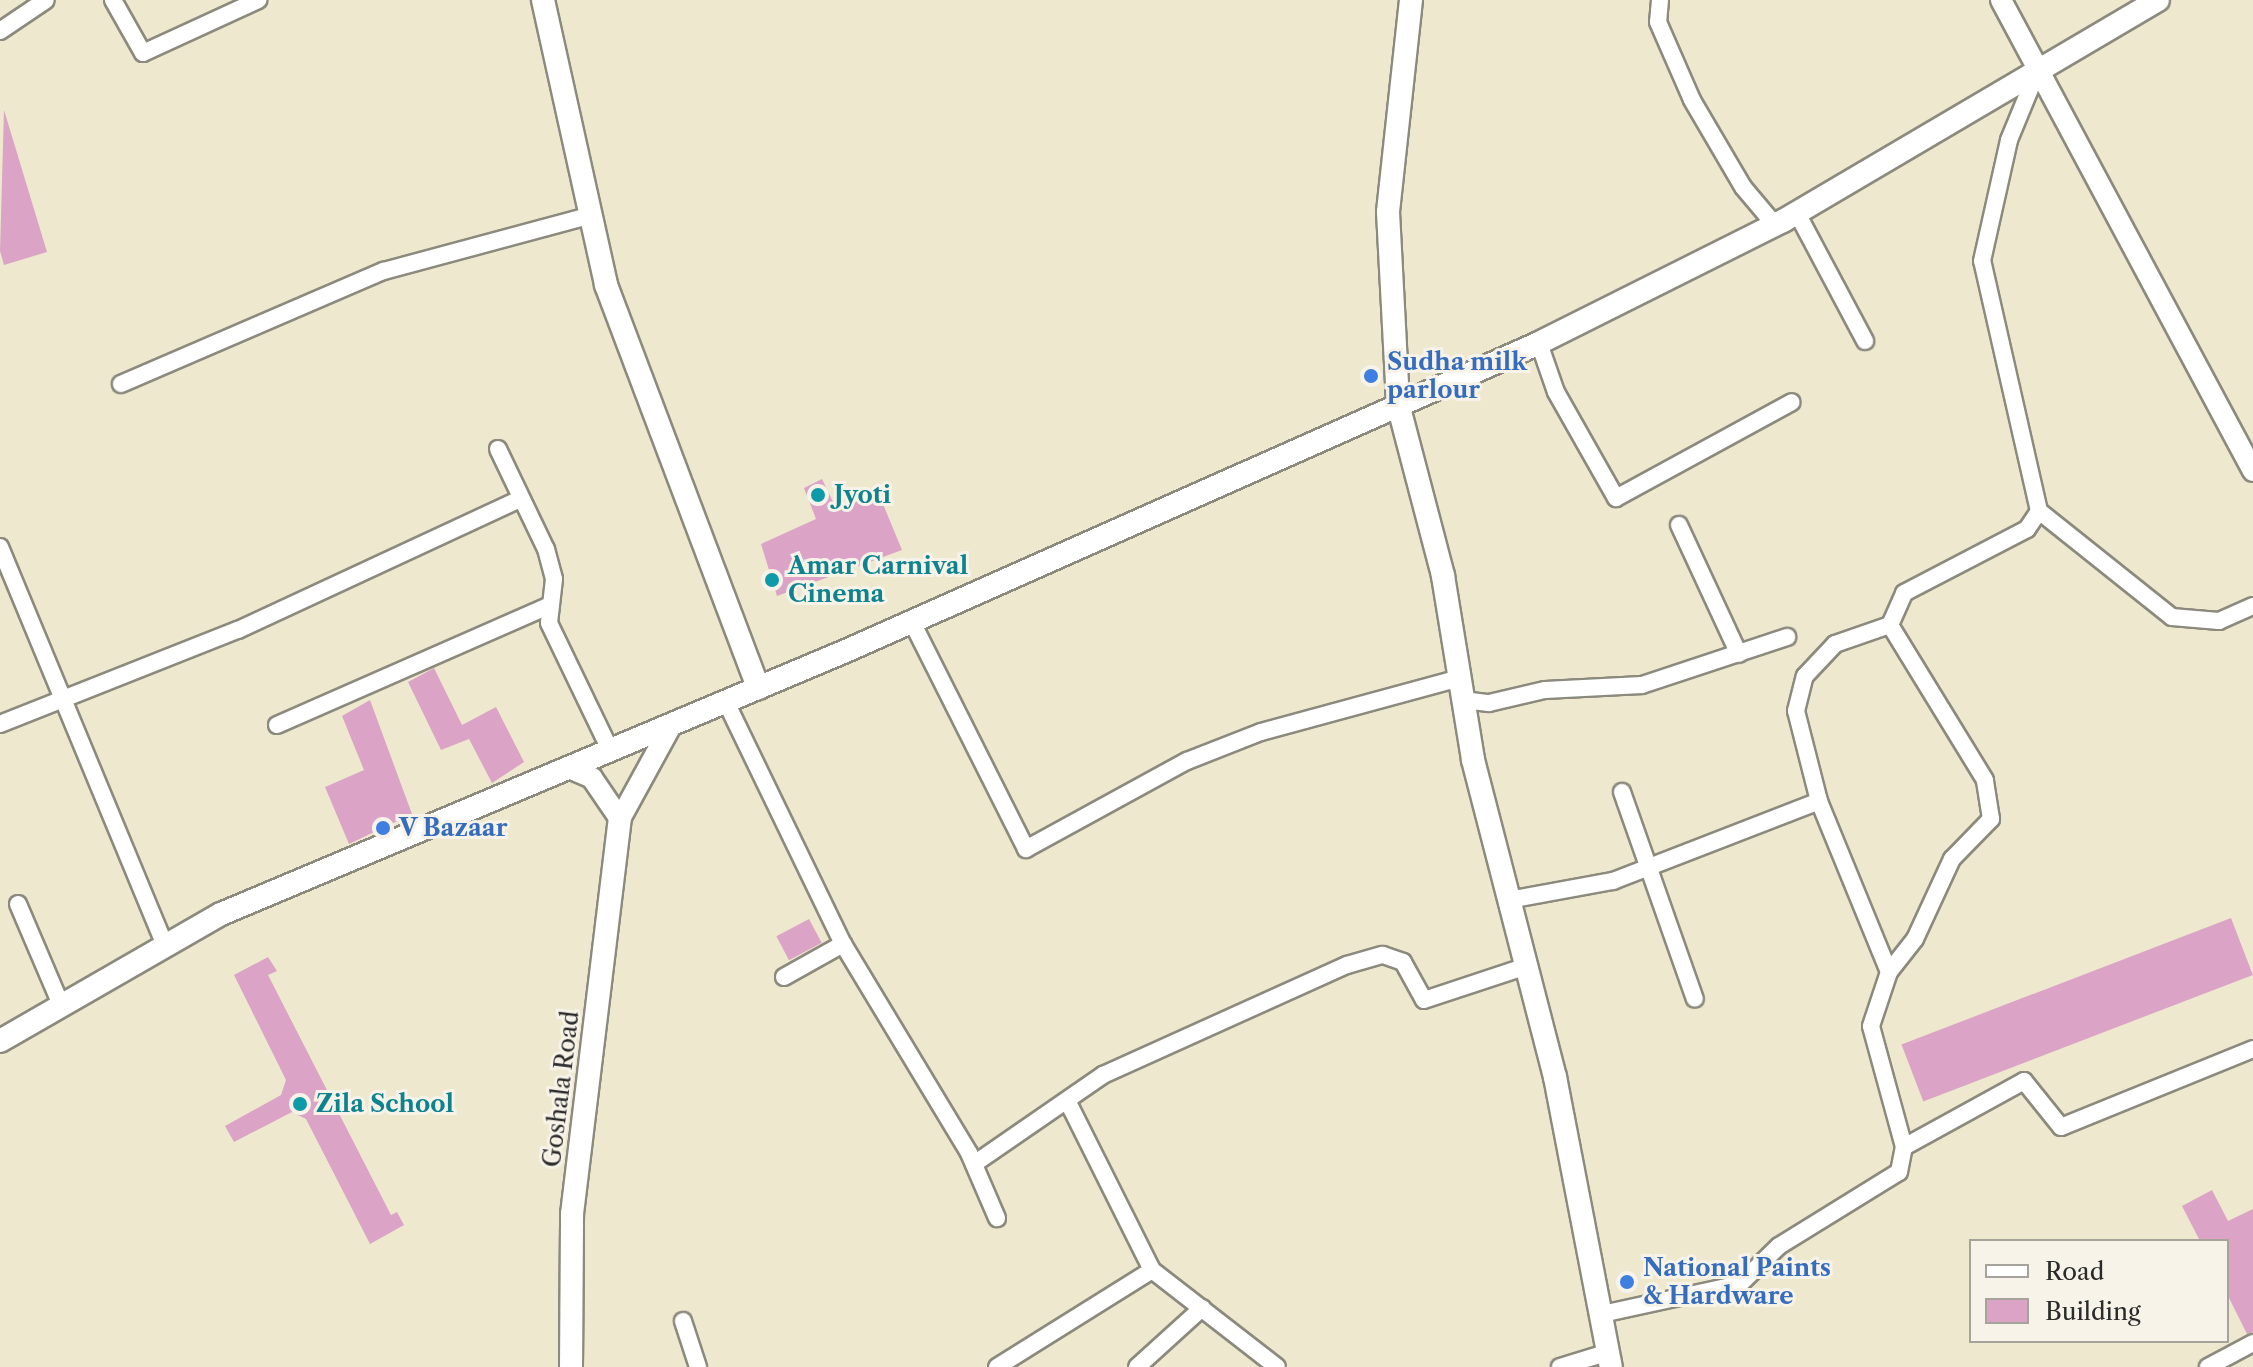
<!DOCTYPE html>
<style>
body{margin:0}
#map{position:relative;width:2253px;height:1367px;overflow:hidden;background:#eee8cf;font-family:"Libre Caslon Text",serif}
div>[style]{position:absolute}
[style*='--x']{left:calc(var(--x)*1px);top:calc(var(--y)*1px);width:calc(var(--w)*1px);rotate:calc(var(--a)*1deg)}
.building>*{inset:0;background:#dba4c6;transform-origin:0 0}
.roads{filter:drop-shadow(2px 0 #8c8a7d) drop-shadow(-2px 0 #8c8a7d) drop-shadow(0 2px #8c8a7d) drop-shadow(0 -2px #8c8a7d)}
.minor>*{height:16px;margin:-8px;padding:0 8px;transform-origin:8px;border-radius:8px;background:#fff}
.tertiary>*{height:20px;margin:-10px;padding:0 10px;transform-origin:10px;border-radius:10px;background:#fff}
.secondary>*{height:22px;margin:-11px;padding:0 11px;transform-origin:11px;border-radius:11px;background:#fff}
.dots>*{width:22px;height:22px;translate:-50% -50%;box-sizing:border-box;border:4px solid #f7f3e8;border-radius:50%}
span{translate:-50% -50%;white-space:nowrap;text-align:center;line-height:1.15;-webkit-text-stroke:6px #f7f3e8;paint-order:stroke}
.shop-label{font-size:24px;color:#366cbe;font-weight:700}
.left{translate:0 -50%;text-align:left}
.culture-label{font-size:24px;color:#0d838f;font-weight:700}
.street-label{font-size:24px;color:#2b2b2b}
.legend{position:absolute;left:1969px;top:1239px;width:260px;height:104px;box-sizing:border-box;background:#f7f3e8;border:2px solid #a5a39c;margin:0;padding:10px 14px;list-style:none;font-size:24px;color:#2b2b2b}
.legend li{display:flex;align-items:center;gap:16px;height:40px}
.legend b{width:40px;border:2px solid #a5a39c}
</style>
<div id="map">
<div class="building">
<div style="clip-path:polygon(4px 110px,47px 252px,4px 265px,0 251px)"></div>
<div style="clip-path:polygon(822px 479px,837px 510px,878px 492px,902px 550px,777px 596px,761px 544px,816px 519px,804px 488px)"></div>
<div style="clip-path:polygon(434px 668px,462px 725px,496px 707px,524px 762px,492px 783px,469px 739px,441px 750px,408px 682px)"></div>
<div style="clip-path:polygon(370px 700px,412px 814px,349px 844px,325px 787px,364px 770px,342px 716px)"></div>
<div style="left:2231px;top:918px;width:61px;height:353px;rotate:69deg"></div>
<div style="left:809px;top:919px;width:27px;height:37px;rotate:62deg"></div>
<div style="clip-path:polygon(268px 957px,277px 971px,268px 975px,391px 1215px,397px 1212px,404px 1225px,370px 1244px,306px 1119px,292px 1112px,234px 1142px,225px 1126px,281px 1095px,286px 1080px,234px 975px)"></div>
<div style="clip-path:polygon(2212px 1190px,2228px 1221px,2253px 1209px,2253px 1332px,2247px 1334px,2227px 1294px,2227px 1241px,2200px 1241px,2182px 1206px)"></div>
</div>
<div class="roads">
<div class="minor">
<div style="--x:113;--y:0;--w:61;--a:60.5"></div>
<div style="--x:143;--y:53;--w:127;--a:-24.7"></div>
<div style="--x:1660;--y:0;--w:22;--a:95"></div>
<div style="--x:1658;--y:22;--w:85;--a:66.4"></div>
<div style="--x:1692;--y:100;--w:101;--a:59.6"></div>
<div style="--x:1743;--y:187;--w:50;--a:49.9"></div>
<div style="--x:0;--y:31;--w:55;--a:-34"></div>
<div style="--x:1797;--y:213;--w:145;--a:62"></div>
<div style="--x:1539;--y:343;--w:52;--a:70.9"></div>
<div style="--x:1556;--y:392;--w:122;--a:60.5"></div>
<div style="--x:1616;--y:498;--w:200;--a:-28.6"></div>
<div style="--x:121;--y:384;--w:286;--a:-23.3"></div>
<div style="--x:384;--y:271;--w:215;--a:-15.1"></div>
<div style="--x:498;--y:449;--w:111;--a:64.4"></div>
<div style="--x:546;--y:549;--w:31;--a:75"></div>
<div style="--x:554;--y:579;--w:44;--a:96.5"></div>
<div style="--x:549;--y:623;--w:141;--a:64.3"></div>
<div style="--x:2039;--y:511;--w:170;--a:38.6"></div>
<div style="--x:2172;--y:617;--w:47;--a:4.9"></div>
<div style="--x:2219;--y:621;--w:37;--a:-24"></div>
<div style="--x:1679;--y:525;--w:142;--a:65.1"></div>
<div style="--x:0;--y:547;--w:432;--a:67.5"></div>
<div style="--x:912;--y:622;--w:254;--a:63.3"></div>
<div style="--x:1026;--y:849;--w:183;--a:-28.7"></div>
<div style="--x:1187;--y:761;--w:79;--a:-21.4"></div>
<div style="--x:1261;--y:732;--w:206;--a:-15.2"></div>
<div style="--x:1463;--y:700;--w:26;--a:7"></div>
<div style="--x:1489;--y:703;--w:57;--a:-13.1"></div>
<div style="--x:1545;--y:690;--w:97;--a:-3"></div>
<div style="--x:1642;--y:685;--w:153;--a:-18.3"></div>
<div style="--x:726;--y:702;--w:269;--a:64.2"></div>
<div style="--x:843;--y:944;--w:244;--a:58.9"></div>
<div style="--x:969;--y:1153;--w:71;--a:66.7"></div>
<div style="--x:0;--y:724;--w:256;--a:-21.6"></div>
<div style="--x:238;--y:630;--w:311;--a:-24.9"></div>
<div style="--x:277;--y:725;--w:299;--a:-23.7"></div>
<div style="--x:1622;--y:792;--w:219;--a:70.6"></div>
<div style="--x:1509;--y:900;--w:106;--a:-10.4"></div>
<div style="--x:1613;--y:881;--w:221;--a:-21.2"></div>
<div style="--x:18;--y:904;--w:110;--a:66.9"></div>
<div style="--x:1889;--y:972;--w:185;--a:-112.3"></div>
<div style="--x:1819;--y:801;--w:93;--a:-104.3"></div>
<div style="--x:1796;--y:711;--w:36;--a:-76"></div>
<div style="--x:1805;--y:676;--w:44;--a:-46.8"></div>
<div style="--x:1835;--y:644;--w:58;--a:-19.1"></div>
<div style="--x:784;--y:977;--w:68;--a:-29.2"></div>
<div style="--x:1904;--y:1147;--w:137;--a:-28.8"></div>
<div style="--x:2024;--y:1081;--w:59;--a:51.2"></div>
<div style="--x:2061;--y:1127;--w:207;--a:-22.1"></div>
<div style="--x:974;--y:1164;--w:157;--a:-34.6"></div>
<div style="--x:1103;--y:1075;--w:268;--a:-24.3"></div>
<div style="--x:1347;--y:965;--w:37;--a:-16"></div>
<div style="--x:1383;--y:955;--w:21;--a:19"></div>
<div style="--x:1403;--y:962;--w:43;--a:61.1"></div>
<div style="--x:1424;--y:1000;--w:108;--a:-18.3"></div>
<div style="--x:1152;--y:1270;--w:158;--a:37.8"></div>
<div style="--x:1602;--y:1314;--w:141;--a:-12.3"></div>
<div style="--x:1740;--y:1284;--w:54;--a:-44.3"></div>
<div style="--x:1779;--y:1246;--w:141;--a:-31.7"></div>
<div style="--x:1899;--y:1172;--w:25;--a:-79"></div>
<div style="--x:1904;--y:1147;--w:125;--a:-105.3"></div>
<div style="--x:1871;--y:1026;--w:57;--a:-71.6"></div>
<div style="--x:1889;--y:972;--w:42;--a:-51.8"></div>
<div style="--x:1915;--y:939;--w:88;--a:-65.2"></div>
<div style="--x:1952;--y:859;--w:56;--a:-45.7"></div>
<div style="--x:1991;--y:819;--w:39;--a:-99"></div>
<div style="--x:1985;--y:780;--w:182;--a:-121.5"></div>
<div style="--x:1890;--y:625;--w:35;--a:-66"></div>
<div style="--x:1904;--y:593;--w:139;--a:-27.5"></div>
<div style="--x:2027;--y:529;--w:22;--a:-56"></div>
<div style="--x:2039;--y:511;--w:256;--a:-102.8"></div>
<div style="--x:1982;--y:261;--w:124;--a:-77.4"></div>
<div style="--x:2009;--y:140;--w:74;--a:-67.6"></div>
<div style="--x:683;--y:1321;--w:48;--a:71.9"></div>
<div style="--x:997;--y:1367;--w:183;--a:-32"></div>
<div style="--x:1152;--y:1270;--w:188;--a:-116.6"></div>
<div style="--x:1137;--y:1367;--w:88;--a:-42.2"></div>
<div style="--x:1560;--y:1367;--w:51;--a:-17"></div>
<div style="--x:2208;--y:1367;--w:51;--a:-28.1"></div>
</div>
<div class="tertiary">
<div style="--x:2001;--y:0;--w:534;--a:61.85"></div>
<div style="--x:569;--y:768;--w:25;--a:23"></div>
<div style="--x:592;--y:778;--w:50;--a:55.7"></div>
<div style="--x:620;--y:819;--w:108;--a:-61.3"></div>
</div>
<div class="secondary">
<div style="--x:543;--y:0;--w:292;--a:77.5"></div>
<div style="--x:606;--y:285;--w:431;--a:69.3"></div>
<div style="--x:1411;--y:0;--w:213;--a:96.2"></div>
<div style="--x:1388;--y:212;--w:192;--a:87"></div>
<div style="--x:1398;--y:404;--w:178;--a:75.3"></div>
<div style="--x:1443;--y:576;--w:186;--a:80.7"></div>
<div style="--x:1473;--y:760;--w:327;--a:75.5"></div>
<div style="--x:1555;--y:1077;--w:295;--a:79.1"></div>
<div style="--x:0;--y:1041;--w:255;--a:-29.9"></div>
<div style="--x:221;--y:914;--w:680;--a:-22.83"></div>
<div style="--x:848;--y:650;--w:756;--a:-23.95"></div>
<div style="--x:1539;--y:343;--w:273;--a:-26.6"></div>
<div style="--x:1783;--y:221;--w:435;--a:-30.5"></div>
<div style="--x:571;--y:1367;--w:153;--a:-89.6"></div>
<div style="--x:572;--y:1214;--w:398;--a:-83.1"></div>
</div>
</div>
<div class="dots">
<div style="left:1371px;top:376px;background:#3f7fe0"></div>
<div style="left:818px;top:495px;background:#0f9aa8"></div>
<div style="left:772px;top:580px;background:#0f9aa8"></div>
<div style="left:383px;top:828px;background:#3f7fe0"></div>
<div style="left:300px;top:1104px;background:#0f9aa8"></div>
<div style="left:1627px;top:1282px;background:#3f7fe0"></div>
</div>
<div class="shop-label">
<span class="left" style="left:1387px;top:376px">Sudha milk<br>parlour</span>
<span class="left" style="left:399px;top:828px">V Bazaar</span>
<span class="left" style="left:1643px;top:1282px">National Paints<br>&amp; Hardware</span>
</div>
<div class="culture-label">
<span class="left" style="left:834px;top:495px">Jyoti</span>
<span class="left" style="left:788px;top:580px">Amar Carnival<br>Cinema</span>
<span class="left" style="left:316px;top:1104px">Zila School</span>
</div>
<div class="street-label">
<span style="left:561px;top:1089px;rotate:-83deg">Goshala Road</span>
</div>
<ul class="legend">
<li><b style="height:10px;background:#fff"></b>Road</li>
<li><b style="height:22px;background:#dba4c6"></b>Building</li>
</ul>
</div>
